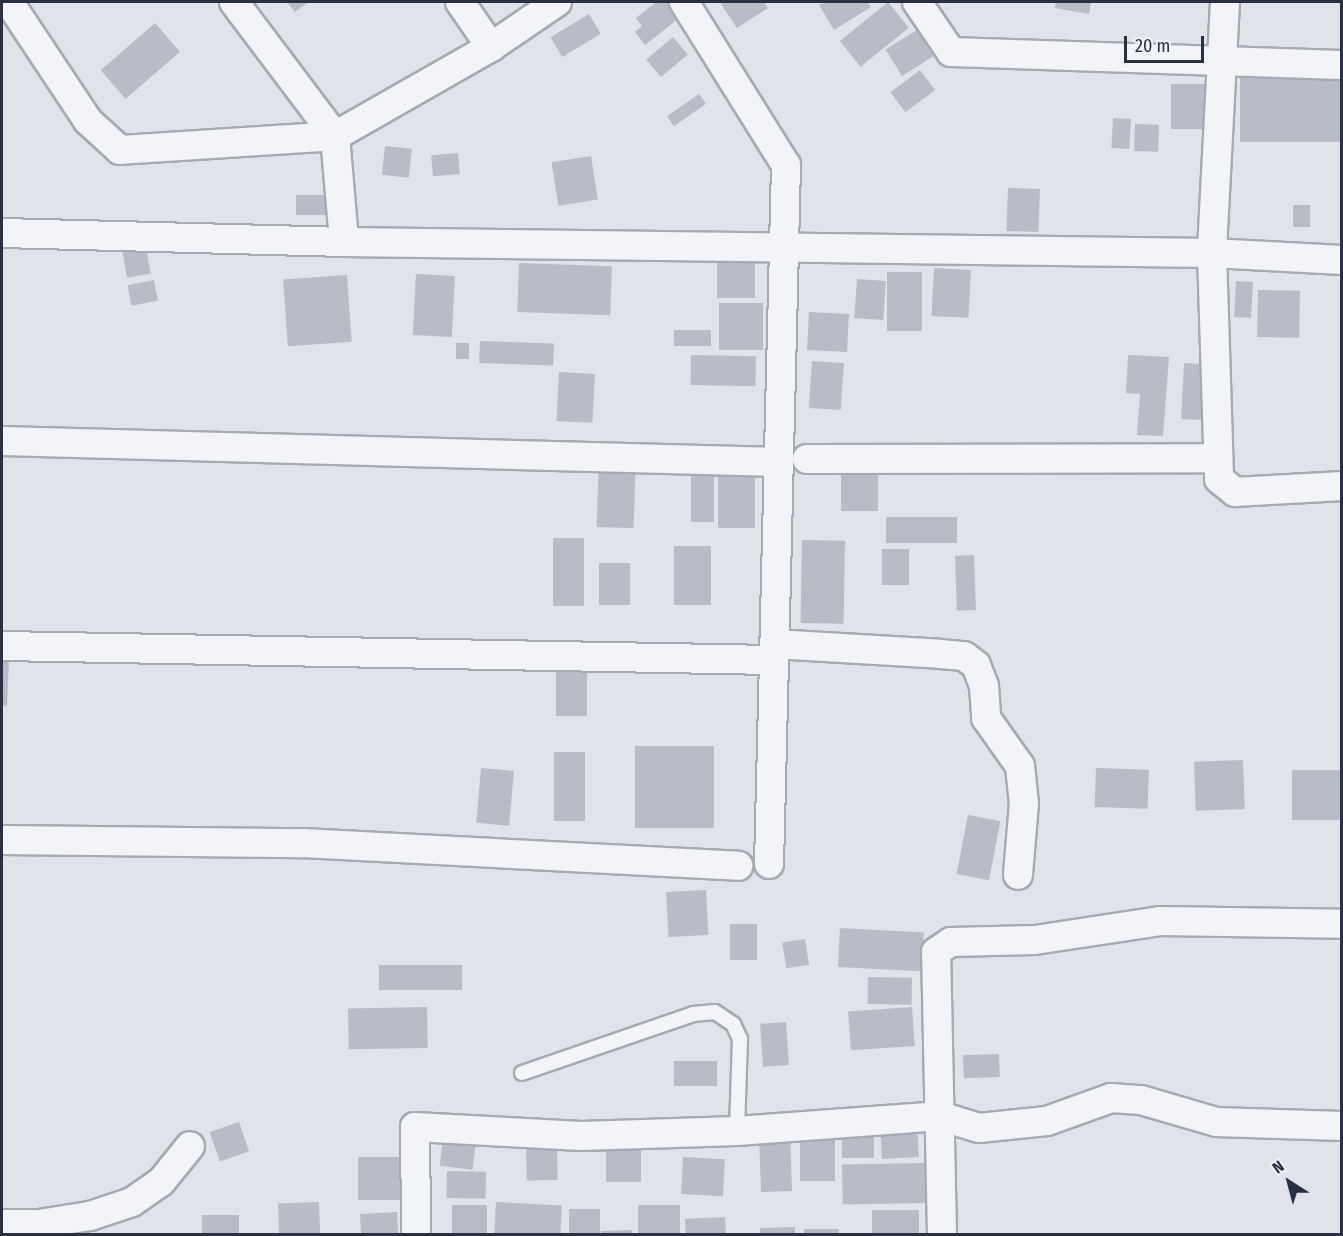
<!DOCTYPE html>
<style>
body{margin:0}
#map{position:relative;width:1343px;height:1236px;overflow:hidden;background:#e0e3e9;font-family:"Fira Sans Condensed",sans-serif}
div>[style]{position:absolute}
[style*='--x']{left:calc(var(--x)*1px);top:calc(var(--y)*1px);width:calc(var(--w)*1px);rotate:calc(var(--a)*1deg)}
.building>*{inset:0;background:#b7bcc6;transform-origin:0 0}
.roads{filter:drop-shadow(2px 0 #a5aab3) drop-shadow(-2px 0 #a5aab3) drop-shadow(0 2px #a5aab3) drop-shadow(0 -2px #a5aab3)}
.service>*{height:14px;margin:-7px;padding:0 7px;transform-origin:7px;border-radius:7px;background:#f3f4f7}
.minor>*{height:28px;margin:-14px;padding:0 14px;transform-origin:14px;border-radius:14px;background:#f3f4f7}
span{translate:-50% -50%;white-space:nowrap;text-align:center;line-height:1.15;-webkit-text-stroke:5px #eff2f7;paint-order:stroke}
.frame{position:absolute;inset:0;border:3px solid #283041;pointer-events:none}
.north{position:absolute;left:1259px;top:1152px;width:60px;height:60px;-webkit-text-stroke:4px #eff2f7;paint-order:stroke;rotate:324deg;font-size:16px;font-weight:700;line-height:24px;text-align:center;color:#283041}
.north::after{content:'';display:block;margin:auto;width:21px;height:27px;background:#283041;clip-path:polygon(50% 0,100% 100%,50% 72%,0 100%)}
.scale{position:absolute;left:1124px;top:36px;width:80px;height:27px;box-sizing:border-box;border:3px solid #283041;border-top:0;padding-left:8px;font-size:18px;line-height:21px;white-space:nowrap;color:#283041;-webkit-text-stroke:4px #eff2f7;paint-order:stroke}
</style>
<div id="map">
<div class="building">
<div style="clip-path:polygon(287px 2px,308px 2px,295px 12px)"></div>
<div style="clip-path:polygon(656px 2px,671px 2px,682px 16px,645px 45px,635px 32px,642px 26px,636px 18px)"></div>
<div style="clip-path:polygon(724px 2px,764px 2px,768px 8px,737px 28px,721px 4px)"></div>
<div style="clip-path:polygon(826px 2px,867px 2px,871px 7px,834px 30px,819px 5px)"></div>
<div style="left:888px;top:2px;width:33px;height:62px;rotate:51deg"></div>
<div style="clip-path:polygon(1056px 2px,1091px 2px,1089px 14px,1055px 8px)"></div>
<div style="left:589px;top:14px;width:23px;height:45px;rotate:59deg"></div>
<div style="left:155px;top:23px;width:38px;height:72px;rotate:49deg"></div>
<div style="left:917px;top:30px;width:31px;height:37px;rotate:58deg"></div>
<div style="left:673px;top:37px;width:23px;height:35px;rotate:50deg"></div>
<div style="left:920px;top:70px;width:25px;height:37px;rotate:53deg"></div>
<div style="left:1240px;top:71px;width:102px;height:71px"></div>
<div style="left:1171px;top:84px;width:37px;height:45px"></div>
<div style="left:699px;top:94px;width:12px;height:39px;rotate:55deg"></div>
<div style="left:1113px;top:118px;width:18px;height:30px;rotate:3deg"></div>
<div style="left:1135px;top:124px;width:24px;height:27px;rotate:2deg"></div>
<div style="left:385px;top:146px;width:27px;height:29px;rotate:6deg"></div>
<div style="left:458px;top:153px;width:21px;height:27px;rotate:85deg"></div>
<div style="left:591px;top:156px;width:44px;height:40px;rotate:81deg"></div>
<div style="left:1008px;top:188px;width:32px;height:43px;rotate:2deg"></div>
<div style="left:296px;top:195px;width:34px;height:20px"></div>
<div style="left:1293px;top:205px;width:17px;height:22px"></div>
<div style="left:146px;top:247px;width:27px;height:24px;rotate:80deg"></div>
<div style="left:519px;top:263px;width:93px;height:49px;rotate:2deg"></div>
<div style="left:755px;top:263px;width:35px;height:38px;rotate:90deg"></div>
<div style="left:934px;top:268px;width:37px;height:48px;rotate:3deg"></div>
<div style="left:887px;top:272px;width:35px;height:59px"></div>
<div style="left:416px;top:274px;width:39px;height:61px;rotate:3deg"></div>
<div style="left:347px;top:275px;width:67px;height:64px;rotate:86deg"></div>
<div style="left:857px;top:279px;width:29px;height:39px;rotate:4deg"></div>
<div style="left:154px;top:280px;width:21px;height:27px;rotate:79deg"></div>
<div style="left:1236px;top:281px;width:17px;height:36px;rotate:3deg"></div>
<div style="left:1258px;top:290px;width:42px;height:47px;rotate:1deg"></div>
<div style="left:719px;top:303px;width:44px;height:47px"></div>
<div style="left:809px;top:312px;width:40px;height:38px;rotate:3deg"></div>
<div style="left:674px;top:330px;width:37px;height:16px"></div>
<div style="left:480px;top:341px;width:74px;height:22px;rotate:2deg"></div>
<div style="left:456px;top:343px;width:13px;height:16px"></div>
<div style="left:691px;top:355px;width:65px;height:30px;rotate:1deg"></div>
<div style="clip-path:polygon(1128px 355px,1169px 357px,1163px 436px,1137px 435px,1140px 394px,1126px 393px)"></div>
<div style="left:812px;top:361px;width:32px;height:47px;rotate:4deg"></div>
<div style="left:1184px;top:363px;width:22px;height:56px;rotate:3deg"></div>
<div style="left:559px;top:372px;width:36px;height:49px;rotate:3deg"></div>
<div style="left:599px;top:458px;width:37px;height:69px;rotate:2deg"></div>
<div style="left:878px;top:465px;width:46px;height:37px;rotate:90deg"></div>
<div style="left:718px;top:468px;width:37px;height:60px"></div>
<div style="left:691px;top:475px;width:23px;height:47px"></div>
<div style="left:886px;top:517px;width:71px;height:26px"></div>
<div style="left:553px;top:538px;width:31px;height:68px"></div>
<div style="left:802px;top:540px;width:43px;height:83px;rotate:1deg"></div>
<div style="left:674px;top:546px;width:37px;height:59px"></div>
<div style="left:882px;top:549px;width:27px;height:36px"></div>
<div style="left:974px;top:555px;width:55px;height:19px;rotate:88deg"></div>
<div style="left:630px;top:563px;width:42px;height:31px;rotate:90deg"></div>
<div style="clip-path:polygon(2px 657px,9px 657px,7px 706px,2px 705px)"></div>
<div style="left:556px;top:667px;width:31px;height:49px"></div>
<div style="left:635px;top:746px;width:79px;height:82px"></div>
<div style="left:554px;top:752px;width:31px;height:69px"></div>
<div style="left:1243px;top:760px;width:49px;height:49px;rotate:88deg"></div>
<div style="left:481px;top:768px;width:33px;height:55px;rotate:5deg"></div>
<div style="left:1096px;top:768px;width:53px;height:39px;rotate:2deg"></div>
<div style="left:1342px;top:770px;width:50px;height:50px;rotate:90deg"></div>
<div style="left:968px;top:815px;width:33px;height:60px;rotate:11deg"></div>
<div style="left:706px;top:890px;width:45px;height:40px;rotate:87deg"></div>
<div style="left:730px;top:924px;width:27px;height:36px"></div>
<div style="left:840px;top:928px;width:84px;height:39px;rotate:3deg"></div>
<div style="left:805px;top:939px;width:26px;height:23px;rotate:81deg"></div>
<div style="left:379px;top:965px;width:83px;height:25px"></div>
<div style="left:868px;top:977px;width:44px;height:27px;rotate:1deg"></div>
<div style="left:427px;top:1007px;width:41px;height:79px;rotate:89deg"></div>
<div style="left:912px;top:1007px;width:39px;height:64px;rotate:86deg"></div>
<div style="left:786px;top:1022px;width:43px;height:26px;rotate:86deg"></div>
<div style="left:999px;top:1054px;width:23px;height:36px;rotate:88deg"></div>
<div style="left:674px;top:1061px;width:43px;height:25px"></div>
<div style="left:917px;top:1121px;width:36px;height:37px;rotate:87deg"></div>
<div style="left:239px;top:1122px;width:31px;height:31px;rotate:71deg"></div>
<div style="left:842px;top:1124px;width:32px;height:34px"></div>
<div style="left:444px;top:1131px;width:33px;height:35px;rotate:7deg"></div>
<div style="left:790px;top:1133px;width:58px;height:31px;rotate:88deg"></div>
<div style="left:800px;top:1135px;width:35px;height:46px"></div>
<div style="left:557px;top:1139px;width:41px;height:31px;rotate:89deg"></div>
<div style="left:606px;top:1139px;width:35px;height:43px"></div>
<div style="left:405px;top:1157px;width:43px;height:47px;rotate:90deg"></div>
<div style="left:683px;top:1157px;width:42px;height:37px;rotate:3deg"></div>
<div style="left:926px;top:1163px;width:40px;height:84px;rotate:89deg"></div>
<div style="left:447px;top:1171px;width:39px;height:27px;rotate:1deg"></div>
<div style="left:319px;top:1202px;width:32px;height:41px;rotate:88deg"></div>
<div style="left:496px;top:1202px;width:66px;height:32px;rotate:3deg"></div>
<div style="left:452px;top:1205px;width:35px;height:28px"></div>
<div style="left:638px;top:1205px;width:42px;height:29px"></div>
<div style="left:569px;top:1209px;width:31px;height:25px"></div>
<div style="left:919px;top:1210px;width:24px;height:47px;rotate:90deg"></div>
<div style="left:397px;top:1212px;width:22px;height:37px;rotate:87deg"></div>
<div style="left:239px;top:1215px;width:19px;height:37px;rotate:90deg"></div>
<div style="left:725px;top:1217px;width:17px;height:40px;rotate:87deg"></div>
<div style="clip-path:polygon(795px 1227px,795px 1234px,760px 1234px,760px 1228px)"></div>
<div style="left:804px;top:1229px;width:35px;height:5px"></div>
<div style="clip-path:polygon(632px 1230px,632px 1234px,601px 1234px,601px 1231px)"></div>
</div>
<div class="roads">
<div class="service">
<div style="--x:522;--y:1073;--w:181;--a:-19"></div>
<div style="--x:693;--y:1014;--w:22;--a:-5"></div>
<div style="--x:715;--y:1012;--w:22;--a:34"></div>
<div style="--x:733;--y:1024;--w:17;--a:65"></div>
<div style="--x:740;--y:1039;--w:92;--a:91.9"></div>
</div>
<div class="minor">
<div style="--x:9;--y:2;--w:143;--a:56.4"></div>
<div style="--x:88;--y:121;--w:43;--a:42.2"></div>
<div style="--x:120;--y:150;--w:215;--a:-3.7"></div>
<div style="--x:335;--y:136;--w:180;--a:-29.7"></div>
<div style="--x:491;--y:47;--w:80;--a:-34.3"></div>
<div style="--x:234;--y:2;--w:168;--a:53"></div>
<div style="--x:335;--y:136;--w:106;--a:85.1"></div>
<div style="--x:460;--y:2;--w:55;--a:55.4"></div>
<div style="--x:684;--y:2;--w:192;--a:58"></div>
<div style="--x:786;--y:165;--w:699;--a:91.39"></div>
<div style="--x:917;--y:2;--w:60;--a:55.8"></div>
<div style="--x:951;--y:52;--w:391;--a:1.9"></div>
<div style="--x:1225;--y:2;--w:251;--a:93"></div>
<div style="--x:1212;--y:253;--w:226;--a:88.2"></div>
<div style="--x:1219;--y:479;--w:21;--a:39"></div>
<div style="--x:1235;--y:492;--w:107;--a:-3.2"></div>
<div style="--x:2;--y:233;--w:342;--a:1.5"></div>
<div style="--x:344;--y:242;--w:868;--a:0.73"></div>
<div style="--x:1212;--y:253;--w:130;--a:3.1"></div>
<div style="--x:2;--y:441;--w:777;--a:1.55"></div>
<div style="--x:807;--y:459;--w:409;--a:-0.1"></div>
<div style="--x:774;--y:644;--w:166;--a:3.4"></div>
<div style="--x:940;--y:654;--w:24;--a:5"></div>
<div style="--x:964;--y:656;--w:15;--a:37"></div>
<div style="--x:976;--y:665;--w:22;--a:69"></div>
<div style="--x:984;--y:686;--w:32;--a:86"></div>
<div style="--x:986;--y:718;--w:59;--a:54.7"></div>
<div style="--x:1020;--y:766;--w:37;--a:84"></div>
<div style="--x:1024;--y:803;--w:72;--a:94.8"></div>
<div style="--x:2;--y:646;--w:771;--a:1.04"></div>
<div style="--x:2;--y:840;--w:301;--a:0.6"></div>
<div style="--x:303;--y:843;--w:436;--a:3"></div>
<div style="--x:2;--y:1224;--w:37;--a:0"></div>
<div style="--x:39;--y:1224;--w:52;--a:-8.9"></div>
<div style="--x:90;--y:1216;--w:44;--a:-18.4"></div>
<div style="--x:132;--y:1202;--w:35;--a:-35"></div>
<div style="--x:161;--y:1182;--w:46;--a:-51.1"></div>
<div style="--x:416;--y:1234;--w:107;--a:-90.5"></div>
<div style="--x:415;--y:1127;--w:166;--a:3.1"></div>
<div style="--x:581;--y:1136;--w:156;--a:-1.8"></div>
<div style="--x:737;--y:1131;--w:204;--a:-4.2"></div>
<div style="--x:940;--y:1116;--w:41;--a:17.1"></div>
<div style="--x:979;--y:1128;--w:68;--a:-5.9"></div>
<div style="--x:1047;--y:1121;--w:68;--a:-19.8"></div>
<div style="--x:1111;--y:1098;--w:30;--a:4"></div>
<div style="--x:1141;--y:1100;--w:78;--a:16.3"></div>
<div style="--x:1216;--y:1122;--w:126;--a:1.8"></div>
<div style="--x:942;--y:1234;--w:282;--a:-91.2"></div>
<div style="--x:936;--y:952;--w:18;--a:-34"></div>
<div style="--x:951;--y:942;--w:84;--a:-1.4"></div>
<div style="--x:1035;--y:940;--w:126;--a:-8.6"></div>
<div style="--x:1160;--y:921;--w:182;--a:0.9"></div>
</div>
</div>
<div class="frame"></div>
<div class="north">N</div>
<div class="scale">20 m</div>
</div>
